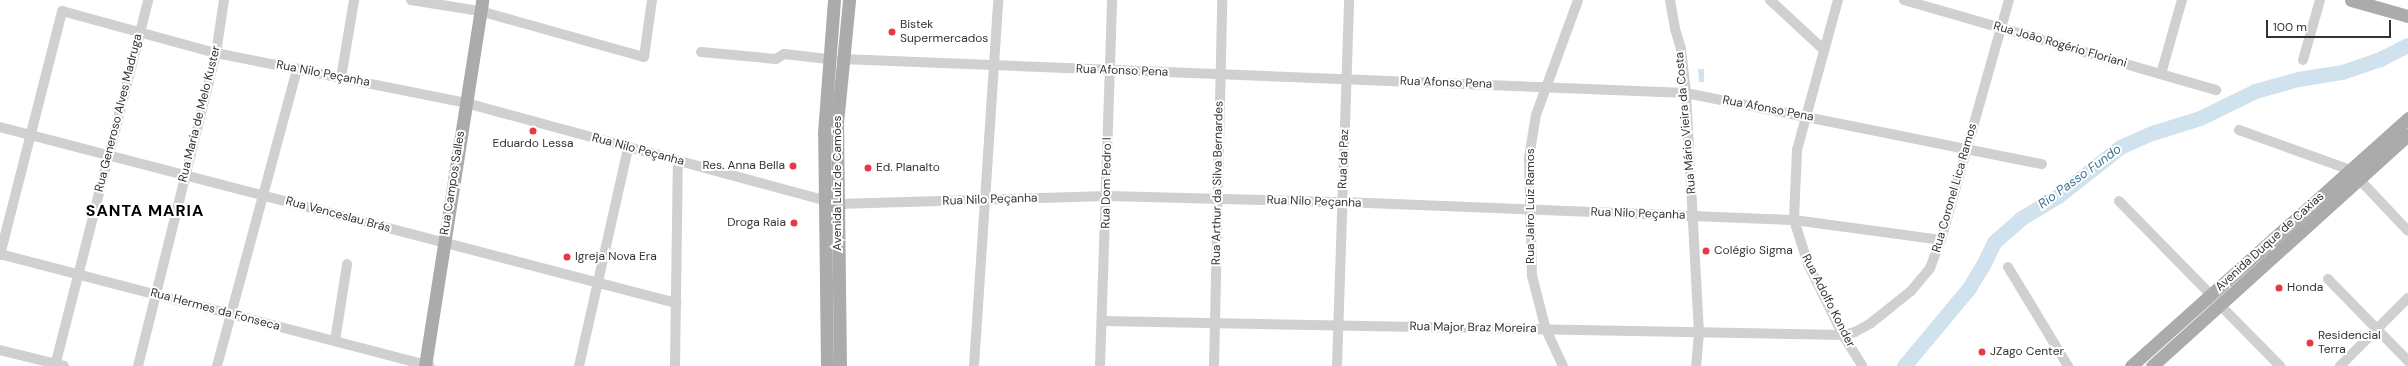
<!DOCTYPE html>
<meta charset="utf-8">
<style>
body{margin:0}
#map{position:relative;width:2408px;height:366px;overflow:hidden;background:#fff;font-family:"DM Sans",sans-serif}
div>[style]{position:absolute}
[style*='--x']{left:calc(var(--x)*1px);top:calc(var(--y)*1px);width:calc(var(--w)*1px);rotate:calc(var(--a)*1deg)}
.water>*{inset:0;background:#cfe2ee}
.river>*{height:15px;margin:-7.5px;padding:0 7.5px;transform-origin:7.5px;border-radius:7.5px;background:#cfe2ee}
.minor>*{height:10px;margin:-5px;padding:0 5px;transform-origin:5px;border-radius:5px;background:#d0d0d0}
.major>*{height:13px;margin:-6.5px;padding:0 6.5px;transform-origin:6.5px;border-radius:6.5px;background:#ababab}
.dots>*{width:11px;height:11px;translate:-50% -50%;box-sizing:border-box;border:2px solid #fff;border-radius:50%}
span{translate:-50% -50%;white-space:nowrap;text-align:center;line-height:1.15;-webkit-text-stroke:4px #fff;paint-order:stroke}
.poi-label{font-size:12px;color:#333}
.left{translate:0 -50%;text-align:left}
.right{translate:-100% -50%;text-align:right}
.street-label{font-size:12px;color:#333}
.water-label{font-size:13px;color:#3f7597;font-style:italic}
.district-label{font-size:16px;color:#000;font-weight:700;letter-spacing:1px}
.scale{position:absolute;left:2266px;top:20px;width:125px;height:18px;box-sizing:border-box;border:2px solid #333;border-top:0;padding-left:5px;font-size:12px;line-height:14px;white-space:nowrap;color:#333;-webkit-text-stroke:3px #fff;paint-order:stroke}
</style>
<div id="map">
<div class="water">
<div style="clip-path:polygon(1698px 69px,1704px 69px,1704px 82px,1699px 82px)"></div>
</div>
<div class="river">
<div style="--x:1904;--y:366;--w:102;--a:-50.2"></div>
<div style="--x:1969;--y:288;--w:27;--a:-59"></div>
<div style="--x:1983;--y:265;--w:25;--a:-64"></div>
<div style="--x:1994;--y:242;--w:35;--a:-41"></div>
<div style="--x:2020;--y:219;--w:44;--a:-31.2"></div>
<div style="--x:2058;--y:196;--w:79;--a:-38.3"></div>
<div style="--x:2120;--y:147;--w:35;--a:-24"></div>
<div style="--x:2152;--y:133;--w:50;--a:-17.4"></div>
<div style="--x:2200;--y:118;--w:61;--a:-26.1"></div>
<div style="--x:2255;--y:91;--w:45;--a:-15.6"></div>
<div style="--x:2298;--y:79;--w:45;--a:-9"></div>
<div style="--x:2342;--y:72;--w:40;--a:-18.9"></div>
<div style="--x:2380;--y:59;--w:31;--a:-27"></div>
</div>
<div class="minor">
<div style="--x:411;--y:0;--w:70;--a:9.1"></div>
<div style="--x:480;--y:11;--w:170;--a:15.7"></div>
<div style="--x:644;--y:57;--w:58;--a:-82"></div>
<div style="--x:1670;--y:0;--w:29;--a:80"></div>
<div style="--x:1675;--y:29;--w:21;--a:73"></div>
<div style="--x:1681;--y:49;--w:44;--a:83.5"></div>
<div style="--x:1686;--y:93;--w:240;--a:86.9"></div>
<div style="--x:1699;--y:333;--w:33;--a:95"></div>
<div style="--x:1770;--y:0;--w:74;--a:42.8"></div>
<div style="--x:1838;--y:0;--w:156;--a:105.3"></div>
<div style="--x:1797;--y:150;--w:70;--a:92.5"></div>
<div style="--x:1794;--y:220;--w:46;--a:72.3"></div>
<div style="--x:1808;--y:264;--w:79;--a:63.8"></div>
<div style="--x:1843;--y:335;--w:36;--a:58"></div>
<div style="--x:1904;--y:0;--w:325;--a:16.1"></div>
<div style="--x:701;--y:52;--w:75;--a:5.3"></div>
<div style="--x:776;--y:59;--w:9;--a:-32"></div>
<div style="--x:784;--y:54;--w:44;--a:6.5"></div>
<div style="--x:842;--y:59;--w:845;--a:2.31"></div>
<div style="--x:1686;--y:93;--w:363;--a:11.3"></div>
<div style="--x:2303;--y:60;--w:62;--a:-74.2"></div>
<div style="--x:2161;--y:74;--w:77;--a:-74.2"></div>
<div style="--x:341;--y:78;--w:79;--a:-80.5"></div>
<div style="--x:0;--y:127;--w:699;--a:14.59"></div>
<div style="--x:2239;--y:130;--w:119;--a:19.7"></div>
<div style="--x:2359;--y:179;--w:71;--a:46.7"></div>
<div style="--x:2119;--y:201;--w:132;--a:45.6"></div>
<div style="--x:0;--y:254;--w:444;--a:14.6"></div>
<div style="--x:0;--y:255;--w:252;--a:-75.7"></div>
<div style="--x:62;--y:11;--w:160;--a:15.3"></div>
<div style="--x:216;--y:53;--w:255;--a:11.3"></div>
<div style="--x:466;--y:103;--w:385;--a:15.2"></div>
<div style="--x:837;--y:204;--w:270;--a:-1.7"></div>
<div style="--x:1107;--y:196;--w:236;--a:1.5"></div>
<div style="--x:1343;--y:202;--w:451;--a:2.3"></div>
<div style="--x:1794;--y:220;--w:148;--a:7.7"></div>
<div style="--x:2008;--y:267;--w:116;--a:58.8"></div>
<div style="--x:2328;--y:279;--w:115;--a:45.7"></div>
<div style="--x:2220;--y:305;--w:86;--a:45.5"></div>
<div style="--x:1103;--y:321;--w:740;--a:1.08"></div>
<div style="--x:1843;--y:335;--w:12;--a:-14"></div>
<div style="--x:1855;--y:332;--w:18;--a:-29"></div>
<div style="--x:1871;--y:323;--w:51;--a:-38.7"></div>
<div style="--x:1911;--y:291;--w:30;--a:-50"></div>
<div style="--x:1930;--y:268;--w:30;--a:-69"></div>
<div style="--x:1941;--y:240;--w:249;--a:-74.2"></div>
<div style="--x:335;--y:341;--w:78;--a:-81.1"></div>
<div style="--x:0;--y:350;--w:66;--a:14"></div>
<div style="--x:55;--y:366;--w:378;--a:-75.7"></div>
<div style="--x:138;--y:366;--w:323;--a:-76"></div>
<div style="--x:216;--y:53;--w:54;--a:-81.4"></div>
<div style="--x:217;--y:366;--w:308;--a:-74.9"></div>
<div style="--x:579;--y:366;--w:223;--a:-77.3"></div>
<div style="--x:675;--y:366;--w:205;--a:-89.2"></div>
<div style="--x:974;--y:366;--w:367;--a:-86.2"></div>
<div style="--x:1100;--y:366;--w:366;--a:-88.1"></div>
<div style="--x:1214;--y:366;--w:366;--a:-88.7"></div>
<div style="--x:1337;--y:366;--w:366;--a:-88.1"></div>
<div style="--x:1563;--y:366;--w:40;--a:-115"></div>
<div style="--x:1546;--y:330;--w:56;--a:-104.5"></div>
<div style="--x:1532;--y:276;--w:118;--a:-91.5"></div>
<div style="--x:1529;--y:158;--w:44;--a:-80.8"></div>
<div style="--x:1536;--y:115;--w:122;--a:-69.9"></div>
<div style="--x:2340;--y:366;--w:96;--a:-45"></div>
</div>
<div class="major">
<div style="--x:2351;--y:0;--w:59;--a:15.7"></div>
<div style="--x:425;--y:366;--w:370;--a:-81.1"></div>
<div style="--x:827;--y:366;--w:233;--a:-90.7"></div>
<div style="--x:824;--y:133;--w:133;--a:-85.7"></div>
<div style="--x:840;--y:366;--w:243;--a:-90.7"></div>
<div style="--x:837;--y:123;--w:124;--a:-84.4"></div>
<div style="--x:2131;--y:366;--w:372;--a:-41.8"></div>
<div style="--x:2152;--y:366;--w:345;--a:-42.1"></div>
</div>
<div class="dots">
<div style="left:892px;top:32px;background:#e63946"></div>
<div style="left:533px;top:131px;background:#e63946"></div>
<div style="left:793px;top:166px;background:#e63946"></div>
<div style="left:868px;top:168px;background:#e63946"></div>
<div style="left:794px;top:223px;background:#e63946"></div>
<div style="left:1706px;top:251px;background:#e63946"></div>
<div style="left:567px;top:257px;background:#e63946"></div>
<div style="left:2279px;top:288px;background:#e63946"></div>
<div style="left:2310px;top:343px;background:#e63946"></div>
<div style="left:1982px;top:352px;background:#e63946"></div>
</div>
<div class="poi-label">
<span class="left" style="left:900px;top:32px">Bistek<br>Supermercados</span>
<span style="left:533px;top:144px">Eduardo Lessa</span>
<span class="right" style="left:785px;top:166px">Res. Anna Bella</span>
<span class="left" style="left:876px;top:168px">Ed. Planalto</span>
<span class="right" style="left:786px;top:223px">Droga Raia</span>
<span class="left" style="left:1714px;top:251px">Colégio Sigma</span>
<span class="left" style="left:575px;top:257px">Igreja Nova Era</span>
<span class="left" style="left:2287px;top:288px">Honda</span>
<span class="left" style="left:2318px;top:343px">Residencial<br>Terra</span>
<span class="left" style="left:1990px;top:352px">JZago Center</span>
</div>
<div class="street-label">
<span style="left:2060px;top:45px;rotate:16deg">Rua João Rogério Floriani</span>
<span style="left:1122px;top:71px;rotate:2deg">Rua Afonso Pena</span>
<span style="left:323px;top:74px;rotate:11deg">Rua Nilo Peçanha</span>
<span style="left:1446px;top:83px;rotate:2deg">Rua Afonso Pena</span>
<span style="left:1768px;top:109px;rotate:11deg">Rua Afonso Pena</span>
<span style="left:119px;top:113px;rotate:-76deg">Rua Generoso Alves Madruga</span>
<span style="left:200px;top:114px;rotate:-76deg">Rua Maria de Melo Kuster</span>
<span style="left:1686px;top:123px;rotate:-95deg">Rua Mário Vieira da Costa</span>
<span style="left:638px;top:150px;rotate:15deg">Rua Nilo Peçanha</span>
<span style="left:1344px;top:159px;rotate:-88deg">Rua da Paz</span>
<span style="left:453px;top:183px;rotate:-81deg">Rua Campos Salles</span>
<span style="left:838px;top:183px;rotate:-90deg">Avenida Luiz de Camões</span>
<span style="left:1107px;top:183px;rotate:-89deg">Rua Dom Pedro I</span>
<span style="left:1218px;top:183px;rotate:-89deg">Rua Arthur da Silva Bernardes</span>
<span style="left:1955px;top:188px;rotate:-74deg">Rua Coronel Lica Ramos</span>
<span style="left:990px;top:200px;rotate:-2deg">Rua Nilo Peçanha</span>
<span style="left:1314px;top:202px;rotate:2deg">Rua Nilo Peçanha</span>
<span style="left:1531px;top:206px;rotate:-90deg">Rua Jairo Luiz Ramos</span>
<span style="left:1638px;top:214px;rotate:2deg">Rua Nilo Peçanha</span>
<span style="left:338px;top:215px;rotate:15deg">Rua Venceslau Brás</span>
<span style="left:2270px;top:242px;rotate:-42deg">Avenida Duque de Caxias</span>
<span style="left:1828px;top:301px;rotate:63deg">Rua Adolfo Konder</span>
<span style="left:215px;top:310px;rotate:15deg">Rua Hermes da Fonseca</span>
<span style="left:1473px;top:328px;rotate:1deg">Rua Major Braz Moreira</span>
</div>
<div class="water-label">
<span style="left:2080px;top:177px;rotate:-36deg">Rio Passo Fundo</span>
</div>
<div class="district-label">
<span style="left:145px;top:211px">SANTA MARIA</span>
</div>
<div class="scale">100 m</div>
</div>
